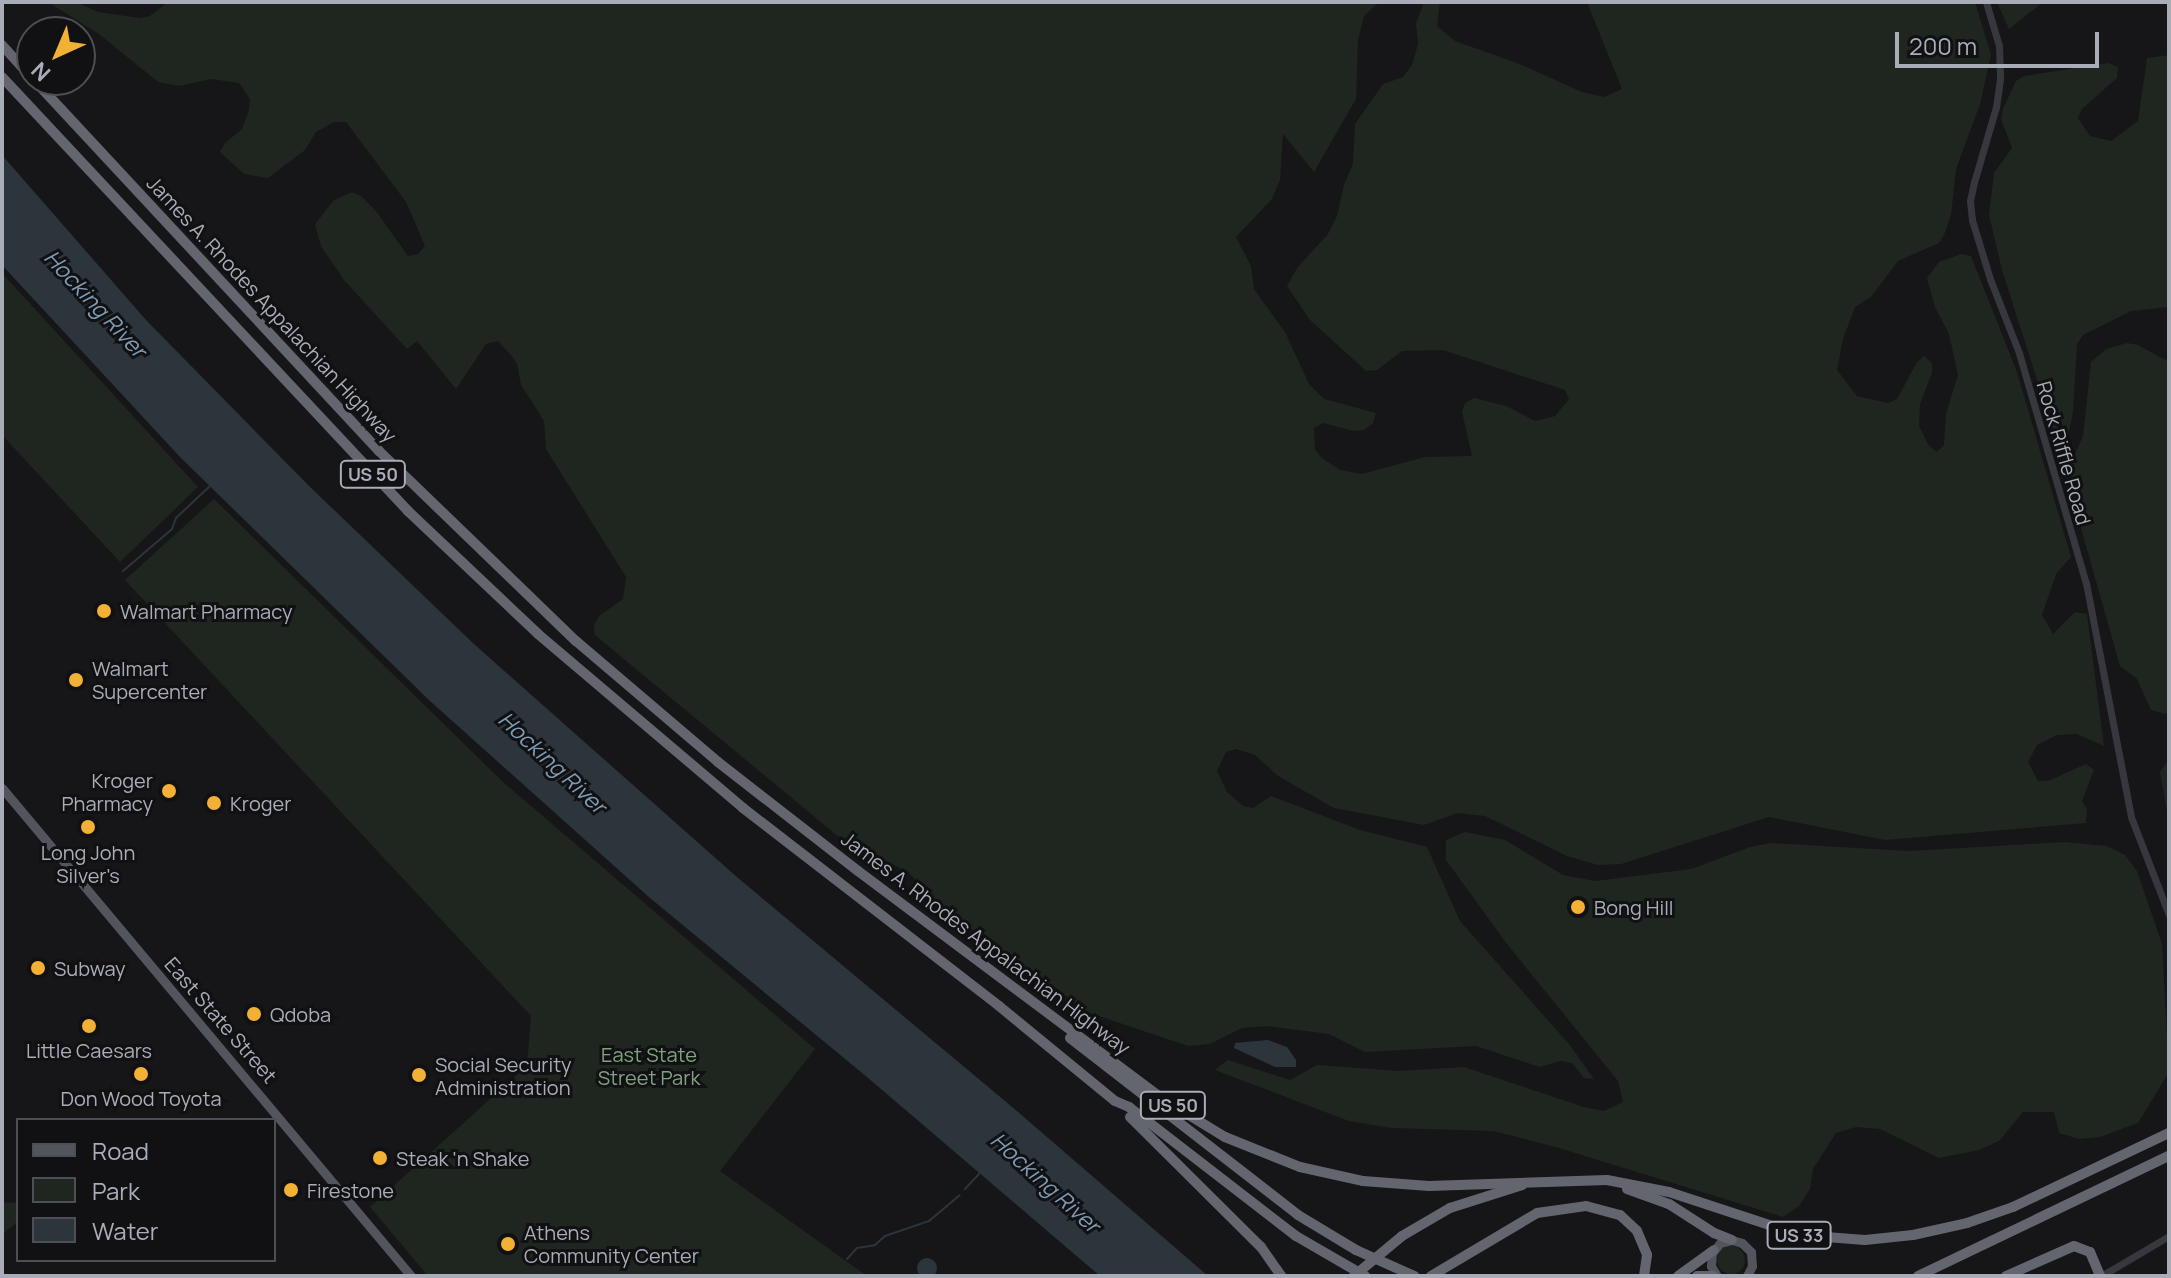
<!DOCTYPE html>
<style>
body{margin:0}
#map{position:relative;width:2171px;height:1278px;overflow:hidden;background:#161618;font-family:Manrope,sans-serif}
div>[style]{position:absolute}
[style*='--x']{left:calc(var(--x)*1px);top:calc(var(--y)*1px);width:calc(var(--w)*1px);rotate:calc(var(--a)*1deg)}
.green>*{inset:0;background:#1e261f}
.round{border-radius:50%}
.water>*{inset:0;background:#2c353c}
.stream>*{height:2px;margin:-1px;padding:0 1px;transform-origin:1px;border-radius:1px;background:#2c353c}
.minor>*{height:7px;margin:-3.5px;padding:0 3.5px;transform-origin:3.5px;border-radius:3.5px;background:#37383d}
.major>*{height:9px;margin:-4.5px;padding:0 4.5px;transform-origin:4.5px;border-radius:4.5px;background:#53555c}
.highway>*{height:10px;margin:-5px;padding:0 5px;transform-origin:5px;border-radius:5px;background:#63666e}
.highway-bridge>*{height:10px;margin:-5px;padding:0 5px;transform-origin:5px;border-radius:5px;background:#63666e}
.dots>*{width:22px;height:22px;translate:-50% -50%;box-sizing:border-box;border:4px solid #111113;border-radius:50%}
span{translate:-50% -50%;white-space:nowrap;text-align:center;line-height:1.15;-webkit-text-stroke:6px #111113;paint-order:stroke}
.shield-label span{padding:2px 6px;background:#111113;border:2px solid;border-radius:6px;-webkit-text-stroke-width:0}
.shield-label{font-size:18px;color:#a8adb8;font-weight:700}
.street-label{font-size:20px;color:#a8adb8}
.poi-label{font-size:20px;color:#a8adb8}
.left{translate:0 -50%;text-align:left}
.right{translate:-100% -50%;text-align:right}
.park-label{font-size:20px;color:#7fa381}
.water-label{font-size:22px;color:#7f9bb3;font-style:italic}
.frame{position:absolute;inset:0;border:4px solid #a8adb8;pointer-events:none}
.legend{position:absolute;left:16px;top:1118px;width:260px;height:144px;box-sizing:border-box;background:#111113;border:2px solid #4d4f55;margin:0;padding:10px 14px;list-style:none;font-size:24px;color:#a8adb8}
.legend li{display:flex;align-items:center;gap:16px;height:40px}
.legend b{width:40px;border:2px solid #4d4f55}
.north{position:absolute;left:16px;top:16px;width:80px;height:80px;box-sizing:border-box;background:#111113;border:2px solid #4d4f55;border-radius:50%;rotate:224deg;font-size:22px;font-weight:700;line-height:32px;text-align:center;color:#a8adb8}
.north::after{content:'';display:block;margin:auto;width:28px;height:36px;background:#f2b134;clip-path:polygon(50% 0,100% 100%,50% 72%,0 100%)}
.scale{position:absolute;left:1895px;top:32px;width:204px;height:36px;box-sizing:border-box;border:4px solid #a8adb8;border-top:0;padding-left:10px;font-size:24px;line-height:28px;white-space:nowrap;color:#a8adb8;-webkit-text-stroke:6px #111113;paint-order:stroke}
</style>
<div id="map">
<div class="green">
<div style="clip-path:polygon(48px 2px,76px 2px,98px 12px,140px 18px,150px 16px,168px 2px,1379px 2px,1364px 16px,1358px 40px,1356px 99px,1314px 172px,1283px 134px,1280px 180px,1272px 199px,1236px 237px,1251px 266px,1254px 289px,1285px 332px,1309px 384px,1324px 399px,1376px 413px,1373px 423px,1364px 430px,1353px 431px,1323px 423px,1314px 428px,1315px 450px,1322px 458px,1340px 470px,1362px 474px,1425px 457px,1472px 456px,1462px 412px,1465px 403px,1474px 398px,1506px 406px,1535px 421px,1555px 416px,1569px 399px,1565px 390px,1443px 350px,1402px 351px,1377px 370px,1366px 371px,1310px 320px,1287px 286px,1297px 268px,1328px 234px,1337px 216px,1344px 185px,1353px 164px,1355px 124px,1383px 84px,1403px 77px,1412px 65px,1418px 44px,1416px 24px,1424px 2px,1440px 2px,1437px 26px,1455px 41px,1517px 63px,1582px 92px,1604px 97px,1622px 89px,1587px 2px,1975px 2px,1991px 55px,1980px 104px,1956px 169px,1951px 215px,1944px 235px,1939px 243px,1898px 261px,1871px 297px,1855px 307px,1843px 339px,1837px 370px,1857px 396px,1888px 403px,1897px 399px,1917px 362px,1924px 356px,1932px 363px,1932px 373px,1920px 404px,1919px 426px,1929px 446px,1937px 452px,1944px 445px,1946px 414px,1958px 375px,1949px 334px,1935px 307px,1927px 278px,1939px 262px,1961px 254px,1971px 256px,2017px 372px,2071px 557px,2056px 574px,2042px 615px,2053px 634px,2075px 612px,2087px 614px,2104px 746px,2077px 734px,2057px 735px,2037px 745px,2028px 762px,2038px 781px,2048px 781px,2086px 764px,2094px 770px,2082px 801px,2087px 810px,2086px 823px,1885px 840px,1769px 817px,1621px 864px,1598px 865px,1567px 856px,1485px 816px,1457px 813px,1424px 825px,1334px 808px,1278px 776px,1255px 755px,1236px 749px,1226px 752px,1217px 771px,1227px 792px,1243px 806px,1253px 808px,1271px 796px,1360px 830px,1427px 847px,1460px 921px,1569px 1044px,1594px 1079px,1584px 1078px,1572px 1063px,1561px 1061px,1540px 1067px,1476px 1046px,1365px 1052px,1329px 1034px,1267px 1026px,1242px 1028px,1210px 1044px,1188px 1046px,1090px 1013px,942px 908px,908px 872px,840px 838px,595px 635px,594px 625px,599px 616px,623px 599px,626px 577px,546px 449px,544px 421px,521px 385px,517px 364px,511px 355px,498px 341px,486px 344px,456px 389px,417px 341px,407px 349px,344px 280px,321px 246px,315px 224px,334px 200px,352px 192px,361px 196px,376px 211px,408px 256px,418px 254px,425px 246px,406px 202px,346px 122px,334px 122px,316px 132px,305px 150px,268px 178px,244px 174px,220px 152px,225px 143px,242px 129px,249px 110px,250px 99px,239px 83px,211px 79px,179px 86px,158px 82px,99px 34px)"></div>
<div style="clip-path:polygon(1997px 2px,2043px 2px,2009px 29px)"></div>
<div style="clip-path:polygon(2169px 55px,2169px 307px,2131px 311px,2083px 335px,2077px 344px,2073px 412px,2063px 461px,2002px 270px,1989px 215px,1994px 173px,2012px 148px,2001px 119px,2003px 109px,2016px 81px,2024px 76px,2108px 63px,2118px 67px,2117px 78px,2082px 109px,2078px 118px,2090px 136px,2111px 141px,2138px 121px,2147px 58px)"></div>
<div style="clip-path:polygon(2px 273px,198px 487px,120px 562px,2px 435px)"></div>
<div style="clip-path:polygon(2127px 343px,2138px 345px,2169px 362px,2169px 715px,2151px 710px,2137px 679px,2120px 666px,2066px 475px,2083px 436px,2091px 362px,2106px 349px)"></div>
<div style="clip-path:polygon(214px 499px,502px 781px,815px 1049px,720px 1171px,867px 1276px,428px 1276px,370px 1207px,527px 1066px,531px 1016px,125px 580px)"></div>
<div style="clip-path:polygon(2169px 759px,2169px 822px,2160px 772px)"></div>
<div style="clip-path:polygon(1465px 832px,1505px 840px,1563px 875px,1595px 881px,1691px 869px,1750px 847px,1771px 843px,1909px 851px,2065px 842px,2107px 846px,2125px 855px,2137px 871px,2162px 944px,2169px 1072px,2138px 1123px,2100px 1137px,2079px 1139px,2059px 1133px,2054px 1112px,2023px 1112px,1999px 1141px,1979px 1150px,1939px 1158px,1880px 1129px,1856px 1127px,1836px 1133px,1813px 1169px,1810px 1189px,1799px 1206px,1783px 1217px,1559px 1148px,1494px 1131px,1392px 1128px,1349px 1121px,1215px 1070px,1228px 1060px,1290px 1080px,1317px 1065px,1399px 1071px,1464px 1067px,1584px 1107px,1604px 1111px,1623px 1102px,1618px 1081px,1507px 944px,1446px 860px,1446px 840px)"></div>
<div style="clip-path:polygon(2px 1202px,18px 1203px,18px 1221px,2px 1235px)"></div>
<div class="round" style="left:1717px;top:1246px;width:28px;height:28px"></div>
</div>
<div class="water">
<div style="clip-path:polygon(2px 155px,146px 320px,308px 485px,475px 645px,738px 878px,1011px 1106px,1208px 1276px,1100px 1276px,867px 1077px,650px 898px,430px 701px,180px 457px,2px 265px)"></div>
<div style="clip-path:polygon(1268px 1040px,1287px 1047px,1296px 1060px,1296px 1067px,1275px 1067px,1234px 1048px,1235px 1043px)"></div>
<div class="round" style="left:917px;top:1258px;width:20px;height:20px"></div>
</div>
<div class="stream">
<div style="--x:123;--y:571;--w:65;--a:-40.6"></div>
<div style="--x:172;--y:529;--w:12;--a:-70"></div>
<div style="--x:176;--y:518;--w:47;--a:-43.3"></div>
<div style="--x:965;--y:1189;--w:22;--a:-47"></div>
<div style="--x:847;--y:1259;--w:15;--a:-48"></div>
<div style="--x:857;--y:1248;--w:18;--a:-9"></div>
<div style="--x:875;--y:1245;--w:13;--a:-42"></div>
<div style="--x:885;--y:1236;--w:46;--a:-18.8"></div>
<div style="--x:929;--y:1221;--w:40;--a:-40"></div>
</div>
<div class="minor">
<div style="--x:1986;--y:2;--w:46;--a:73.5"></div>
<div style="--x:1999;--y:46;--w:33;--a:88"></div>
<div style="--x:2000;--y:79;--w:28;--a:98"></div>
<div style="--x:1996;--y:107;--w:78;--a:106.3"></div>
<div style="--x:1974;--y:182;--w:19;--a:102"></div>
<div style="--x:1970;--y:201;--w:19;--a:84"></div>
<div style="--x:1972;--y:220;--w:62;--a:73"></div>
<div style="--x:1990;--y:279;--w:79;--a:68.6"></div>
<div style="--x:2019;--y:353;--w:240;--a:73.8"></div>
<div style="--x:2086;--y:583;--w:238;--a:79.1"></div>
<div style="--x:2131;--y:817;--w:105;--a:68.8"></div>
<div style="--x:2101;--y:1276;--w:79;--a:-30.5"></div>
</div>
<div class="major">
<div style="--x:2;--y:788;--w:637;--a:50.03"></div>
<div style="--x:1717;--y:1276;--w:12;--a:-121"></div>
<div style="--x:1711;--y:1266;--w:13;--a:-86"></div>
<div style="--x:1712;--y:1253;--w:13;--a:-51"></div>
<div style="--x:1720;--y:1243;--w:12;--a:-14"></div>
<div style="--x:1732;--y:1240;--w:10;--a:17"></div>
<div style="--x:1742;--y:1243;--w:13;--a:45"></div>
<div style="--x:1751;--y:1252;--w:14;--a:86"></div>
<div style="--x:1752;--y:1266;--w:11;--a:117"></div>
</div>
<div class="highway">
<div style="--x:2;--y:45;--w:45;--a:47.7"></div>
<div style="--x:2;--y:77;--w:594;--a:46.91"></div>
<div style="--x:408;--y:511;--w:179;--a:43.4"></div>
<div style="--x:538;--y:634;--w:269;--a:40.3"></div>
<div style="--x:743;--y:808;--w:324;--a:37.7"></div>
<div style="--x:999;--y:1006;--w:150;--a:39.3"></div>
<div style="--x:1115;--y:1101;--w:15;--a:23"></div>
<div style="--x:1129;--y:1107;--w:211;--a:37.7"></div>
<div style="--x:1296;--y:1236;--w:80;--a:30.1"></div>
<div style="--x:34;--y:80;--w:507;--a:47.08"></div>
<div style="--x:379;--y:451;--w:274;--a:44"></div>
<div style="--x:576;--y:641;--w:187;--a:40.4"></div>
<div style="--x:718;--y:762;--w:177;--a:37.9"></div>
<div style="--x:858;--y:871;--w:384;--a:36.8"></div>
<div style="--x:1166;--y:1101;--w:69;--a:31.4"></div>
<div style="--x:1225;--y:1137;--w:81;--a:21.8"></div>
<div style="--x:1300;--y:1167;--w:65;--a:12.5"></div>
<div style="--x:1363;--y:1181;--w:66;--a:4.3"></div>
<div style="--x:1429;--y:1186;--w:178;--a:-1.9"></div>
<div style="--x:1607;--y:1180;--w:63;--a:11"></div>
<div style="--x:1669;--y:1192;--w:138;--a:18.2"></div>
<div style="--x:1800;--y:1235;--w:65;--a:4.4"></div>
<div style="--x:1865;--y:1240;--w:48;--a:-5.9"></div>
<div style="--x:1913;--y:1235;--w:55;--a:-12.5"></div>
<div style="--x:1967;--y:1223;--w:49;--a:-19.2"></div>
<div style="--x:2013;--y:1207;--w:173;--a:-25.4"></div>
<div style="--x:1070;--y:1038;--w:289;--a:37.8"></div>
<div style="--x:1298;--y:1215;--w:68;--a:31.1"></div>
<div style="--x:1356;--y:1250;--w:64;--a:24.1"></div>
<div style="--x:1130;--y:1117;--w:185;--a:44.8"></div>
<div style="--x:1261;--y:1247;--w:35;--a:55"></div>
<div style="--x:1627;--y:1189;--w:45;--a:19.7"></div>
<div style="--x:1669;--y:1204;--w:54;--a:32.8"></div>
<div style="--x:1714;--y:1233;--w:19;--a:21"></div>
<div style="--x:1402;--y:1236;--w:56;--a:-30.3"></div>
<div style="--x:1450;--y:1208;--w:76;--a:-17.7"></div>
<div style="--x:1431;--y:1276;--w:123;--a:-30.7"></div>
<div style="--x:1537;--y:1213;--w:49;--a:-8.1"></div>
<div style="--x:1586;--y:1206;--w:35;--a:15"></div>
<div style="--x:1620;--y:1215;--w:23;--a:43"></div>
<div style="--x:1637;--y:1231;--w:26;--a:67"></div>
<div style="--x:1647;--y:1255;--w:21;--a:98"></div>
<div style="--x:1678;--y:1276;--w:44;--a:-35.8"></div>
<div style="--x:1697;--y:1276;--w:16;--a:0"></div>
<div style="--x:1918;--y:1276;--w:278;--a:-25.6"></div>
<div style="--x:2006;--y:1276;--w:74;--a:-23.8"></div>
<div style="--x:2074;--y:1246;--w:17;--a:21"></div>
<div style="--x:2090;--y:1252;--w:26;--a:67"></div>
</div>
<div class="highway-bridge">
<div style="--x:1354;--y:1276;--w:62;--a:-39.8"></div>
</div>
<div class="dots">
<div style="left:104px;top:611px;background:#f2b134"></div>
<div style="left:76px;top:680px;background:#f2b134"></div>
<div style="left:169px;top:791px;background:#f2b134"></div>
<div style="left:214px;top:803px;background:#f2b134"></div>
<div style="left:88px;top:827px;background:#f2b134"></div>
<div style="left:1578px;top:907px;background:#f2b134"></div>
<div style="left:38px;top:968px;background:#f2b134"></div>
<div style="left:254px;top:1014px;background:#f2b134"></div>
<div style="left:89px;top:1026px;background:#f2b134"></div>
<div style="left:141px;top:1074px;background:#f2b134"></div>
<div style="left:419px;top:1075px;background:#f2b134"></div>
<div style="left:380px;top:1158px;background:#f2b134"></div>
<div style="left:291px;top:1190px;background:#f2b134"></div>
<div style="left:508px;top:1244px;background:#f2b134"></div>
</div>
<div class="shield-label">
<span style="left:373px;top:474px">US 50</span>
<span style="left:1173px;top:1105px">US 50</span>
<span style="left:1799px;top:1235px">US 33</span>
</div>
<div class="street-label">
<span style="left:272px;top:309px;rotate:47deg">James A. Rhodes Appalachian Highway</span>
<span style="left:2064px;top:453px;rotate:74deg">Rock Riffle Road</span>
<span style="left:986px;top:943px;rotate:37deg">James A. Rhodes Appalachian Highway</span>
<span style="left:221px;top:1020px;rotate:49deg">East State Street</span>
</div>
<div class="poi-label">
<span class="left" style="left:120px;top:611px">Walmart Pharmacy</span>
<span class="left" style="left:92px;top:680px">Walmart<br>Supercenter</span>
<span class="right" style="left:153px;top:792px">Kroger<br>Pharmacy</span>
<span class="left" style="left:230px;top:803px">Kroger</span>
<span style="left:88px;top:864px">Long John<br>Silver's</span>
<span class="left" style="left:1594px;top:907px">Bong Hill</span>
<span class="left" style="left:54px;top:968px">Subway</span>
<span class="left" style="left:270px;top:1014px">Qdoba</span>
<span style="left:89px;top:1050px">Little Caesars</span>
<span class="left" style="left:435px;top:1076px">Social Security<br>Administration</span>
<span style="left:141px;top:1098px">Don Wood Toyota</span>
<span class="left" style="left:396px;top:1158px">Steak 'n Shake</span>
<span class="left" style="left:307px;top:1190px">Firestone</span>
<span class="left" style="left:524px;top:1244px">Athens<br>Community Center</span>
</div>
<div class="park-label">
<span style="left:649px;top:1066px">East State<br>Street Park</span>
</div>
<div class="water-label">
<span style="left:95px;top:304px;rotate:47deg">Hocking River</span>
<span style="left:552px;top:763px;rotate:43deg">Hocking River</span>
<span style="left:1045px;top:1183px;rotate:42deg">Hocking River</span>
</div>
<div class="frame"></div>
<ul class="legend">
<li><b style="height:10px;background:#53555c"></b>Road</li>
<li><b style="height:22px;background:#1e261f"></b>Park</li>
<li><b style="height:22px;background:#2c353c"></b>Water</li>
</ul>
<div class="north">N</div>
<div class="scale">200 m</div>
</div>
